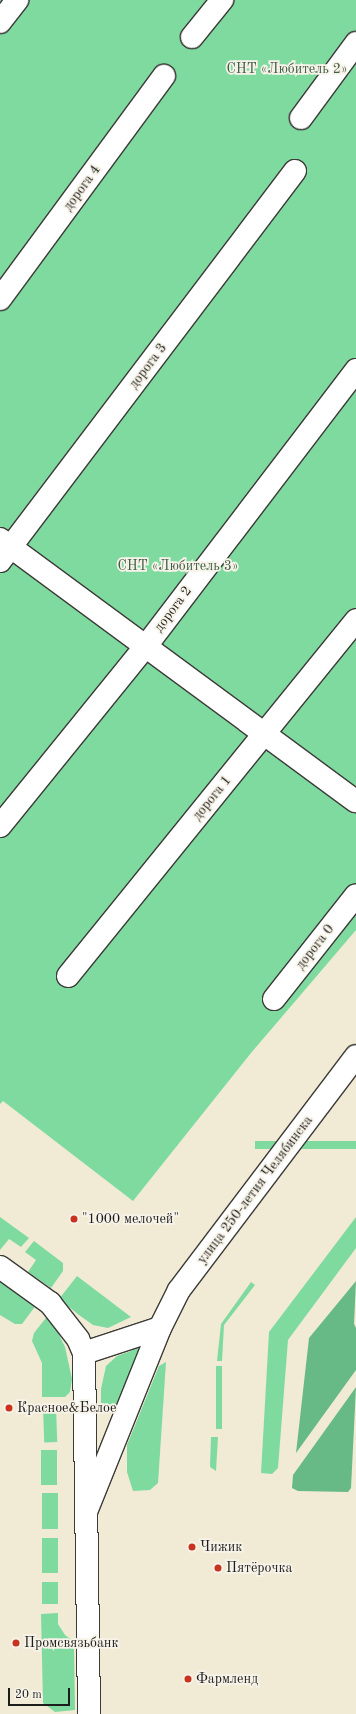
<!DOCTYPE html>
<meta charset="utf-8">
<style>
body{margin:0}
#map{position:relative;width:356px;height:1714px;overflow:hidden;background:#f1ebd5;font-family:"Old Standard TT",serif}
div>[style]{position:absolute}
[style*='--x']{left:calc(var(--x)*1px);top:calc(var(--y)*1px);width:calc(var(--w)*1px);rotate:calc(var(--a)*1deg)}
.green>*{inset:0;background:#7fdaa0;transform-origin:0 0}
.forest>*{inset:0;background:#67ba86}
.roads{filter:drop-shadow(1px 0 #3c3b38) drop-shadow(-1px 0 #3c3b38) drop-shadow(0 1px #3c3b38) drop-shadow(0 -1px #3c3b38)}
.street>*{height:22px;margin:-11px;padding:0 11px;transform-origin:11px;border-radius:11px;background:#fff}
.dots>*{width:11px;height:11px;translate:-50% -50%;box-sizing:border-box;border:2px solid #f7f3e8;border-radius:50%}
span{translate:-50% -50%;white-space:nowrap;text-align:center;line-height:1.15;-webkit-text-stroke:3.5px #f7f3e8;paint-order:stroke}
.park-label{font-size:14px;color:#3f5e4a}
.street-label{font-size:14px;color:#1c1c1c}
.poi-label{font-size:14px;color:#1c1c1c}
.left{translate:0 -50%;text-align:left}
.scale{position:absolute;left:8px;top:1688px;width:62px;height:18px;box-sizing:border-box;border:2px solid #1c1c1c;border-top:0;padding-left:5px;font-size:12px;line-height:14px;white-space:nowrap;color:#1c1c1c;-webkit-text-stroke:3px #f7f3e8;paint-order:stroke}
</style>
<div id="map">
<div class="green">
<div style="clip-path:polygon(0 0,356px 0,356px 930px,251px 1053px,133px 1201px,3px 1101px,0 1104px)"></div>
<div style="left:356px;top:1141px;width:8px;height:101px;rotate:90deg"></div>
<div style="clip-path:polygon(0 1217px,29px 1238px,21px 1247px,9px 1239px,0 1250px)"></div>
<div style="clip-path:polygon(356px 1217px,356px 1248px,288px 1340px,278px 1468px,272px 1474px,261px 1473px,269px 1332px)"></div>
<div style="clip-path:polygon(34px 1241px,63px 1263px,63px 1271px,51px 1288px,28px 1272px,36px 1260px,25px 1252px)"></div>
<div style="clip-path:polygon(77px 1276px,131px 1317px,108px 1328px,93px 1325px,79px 1315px,59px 1299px)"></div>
<div style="clip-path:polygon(0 1277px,37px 1304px,22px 1324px,15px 1324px,0 1315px)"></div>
<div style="clip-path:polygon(251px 1282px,255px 1285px,224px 1325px,222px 1361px,217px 1361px,221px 1324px)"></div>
<div style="clip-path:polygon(49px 1314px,65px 1347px,72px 1379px,70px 1392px,65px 1397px,42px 1397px,42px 1363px,32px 1341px,34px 1333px)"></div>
<div style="clip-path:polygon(149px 1338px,116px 1409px,106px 1411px,101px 1406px,101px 1389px,106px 1366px,117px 1356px,131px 1351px)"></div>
<div style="clip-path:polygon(166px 1362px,158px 1483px,150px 1490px,133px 1491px,127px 1472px,127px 1445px,159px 1366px)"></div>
<div style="left:216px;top:1366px;width:6px;height:63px"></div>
<div style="left:56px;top:1407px;width:35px;height:13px;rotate:88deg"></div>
<div style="clip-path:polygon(211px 1437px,218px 1437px,216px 1471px,210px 1467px)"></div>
<div style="left:41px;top:1450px;width:16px;height:35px"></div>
<div style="left:42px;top:1493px;width:16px;height:36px"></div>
<div style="left:42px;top:1538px;width:16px;height:35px"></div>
<div style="left:58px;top:1582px;width:22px;height:16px;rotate:90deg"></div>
<div style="clip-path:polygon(58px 1613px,58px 1624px,65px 1635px,74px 1642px,75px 1710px,55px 1712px,43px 1703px,41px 1614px)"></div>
</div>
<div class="forest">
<div style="clip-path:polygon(356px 1281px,354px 1324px,356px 1328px,356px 1370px,296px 1453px,309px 1338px)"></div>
<div style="clip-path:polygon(356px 1387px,351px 1488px,348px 1492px,298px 1491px,292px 1488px,293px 1475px)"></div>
</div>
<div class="roads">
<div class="street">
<div style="--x:0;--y:22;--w:28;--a:-52"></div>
<div style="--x:192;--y:37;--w:48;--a:-51"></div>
<div style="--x:301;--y:118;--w:93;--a:-53.7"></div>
<div style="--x:0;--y:299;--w:277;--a:-53.7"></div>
<div style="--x:0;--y:539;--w:442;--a:36.4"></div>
<div style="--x:0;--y:561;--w:489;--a:-52.9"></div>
<div style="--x:0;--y:826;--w:232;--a:-51"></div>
<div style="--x:146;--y:646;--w:347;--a:-52.7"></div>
<div style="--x:68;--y:976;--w:458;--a:-51"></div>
<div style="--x:274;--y:999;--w:132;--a:-51.7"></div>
<div style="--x:0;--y:1267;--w:62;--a:35.8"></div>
<div style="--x:50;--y:1303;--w:46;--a:52.1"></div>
<div style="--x:78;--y:1339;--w:15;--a:67"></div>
<div style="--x:84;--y:1353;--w:361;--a:89.2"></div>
<div style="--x:84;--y:1353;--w:80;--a:-18.2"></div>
<div style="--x:86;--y:1512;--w:198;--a:-68.1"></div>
<div style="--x:160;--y:1328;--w:42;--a:-63.4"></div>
<div style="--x:179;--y:1290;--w:293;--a:-52.9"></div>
</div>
</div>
<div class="dots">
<div style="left:74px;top:1219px;background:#c8321e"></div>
<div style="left:9px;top:1408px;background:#c8321e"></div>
<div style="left:192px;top:1547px;background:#c8321e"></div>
<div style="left:218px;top:1568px;background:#c8321e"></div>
<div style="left:16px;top:1643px;background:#c8321e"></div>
<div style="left:188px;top:1679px;background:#c8321e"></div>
</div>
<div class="park-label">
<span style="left:287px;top:69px">СНТ «Любитель 2»</span>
<span style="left:178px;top:566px">СНТ «Любитель 3»</span>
</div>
<div class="street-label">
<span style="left:82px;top:188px;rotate:-54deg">дорога 4</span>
<span style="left:148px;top:366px;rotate:-53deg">дорога 3</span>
<span style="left:173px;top:609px;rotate:-53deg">дорога 2</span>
<span style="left:212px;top:798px;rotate:-51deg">дорога 1</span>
<span style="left:315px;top:947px;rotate:-52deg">дорога 0</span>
<span style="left:255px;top:1190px;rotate:-53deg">улица 250-летия Челябинска</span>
</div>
<div class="poi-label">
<span class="left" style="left:82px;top:1219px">"1000 мелочей"</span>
<span class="left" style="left:17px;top:1408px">Красное&amp;Белое</span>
<span class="left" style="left:200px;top:1547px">Чижик</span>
<span class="left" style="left:226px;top:1568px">Пятёрочка</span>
<span class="left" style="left:24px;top:1643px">Промсвязьбанк</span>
<span class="left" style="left:196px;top:1679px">Фармленд</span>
</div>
<div class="scale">20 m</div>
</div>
